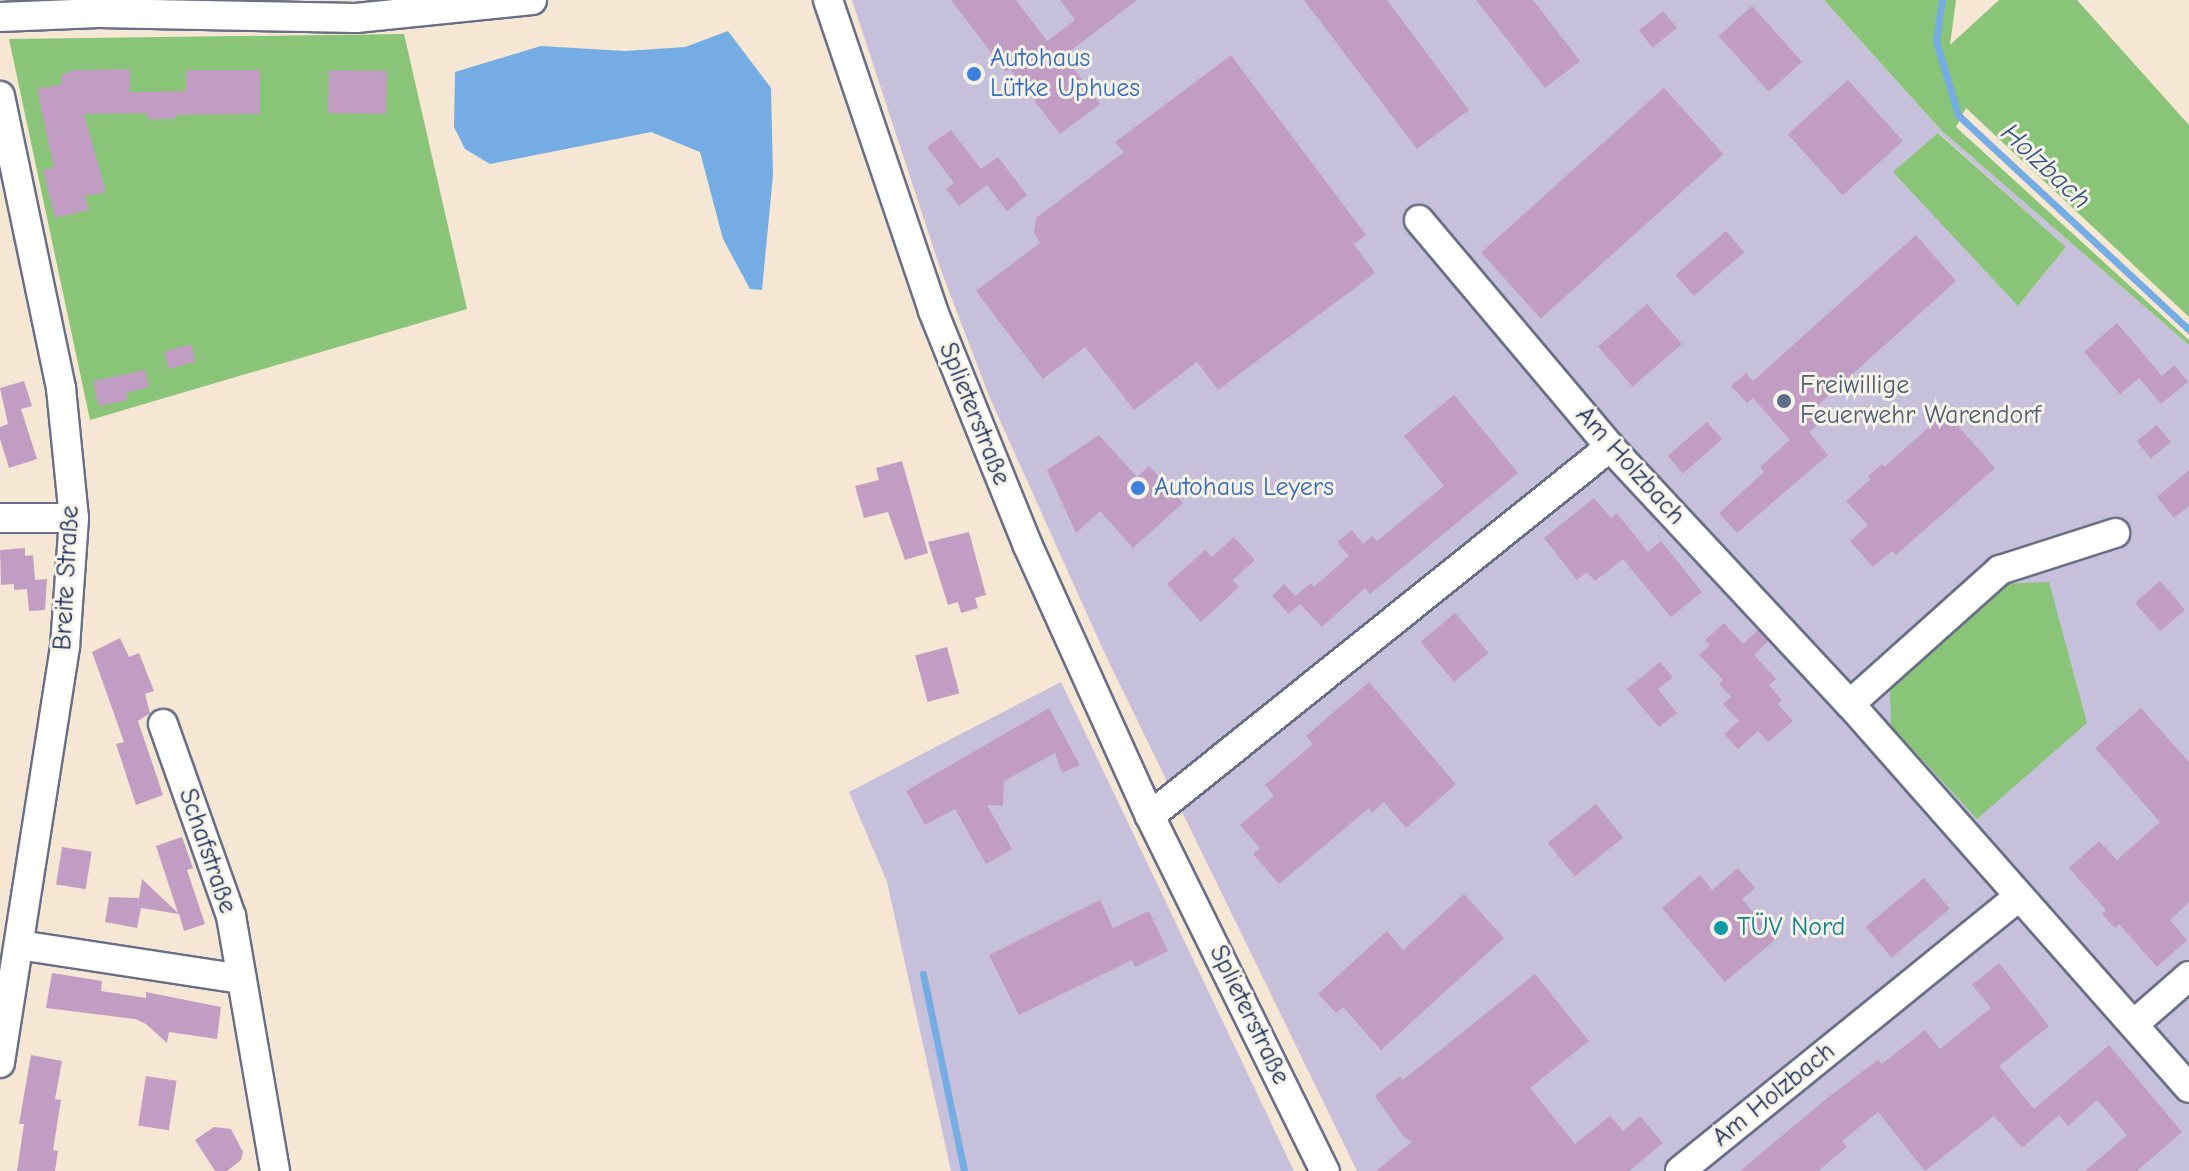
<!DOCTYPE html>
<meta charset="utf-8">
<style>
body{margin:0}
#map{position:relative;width:2189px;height:1171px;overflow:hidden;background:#f6e7d4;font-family:"Comic Neue",sans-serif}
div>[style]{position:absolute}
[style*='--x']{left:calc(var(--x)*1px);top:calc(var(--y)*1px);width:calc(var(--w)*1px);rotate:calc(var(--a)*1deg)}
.industrial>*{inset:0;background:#c6c0da}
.green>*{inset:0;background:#89c479}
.water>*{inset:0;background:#74ace3}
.stream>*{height:7px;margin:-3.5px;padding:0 3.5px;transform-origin:3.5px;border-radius:3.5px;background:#74ace3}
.building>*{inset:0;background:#c19dc3;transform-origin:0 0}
.roads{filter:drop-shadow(2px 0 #686f87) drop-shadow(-2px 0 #686f87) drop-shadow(0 2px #686f87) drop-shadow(0 -2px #686f87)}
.minor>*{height:28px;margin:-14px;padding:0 14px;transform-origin:14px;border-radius:14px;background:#fff}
.dots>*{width:22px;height:22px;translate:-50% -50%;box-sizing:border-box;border:4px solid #f7f3e8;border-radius:50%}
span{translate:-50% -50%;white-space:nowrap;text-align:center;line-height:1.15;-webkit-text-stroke:6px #f7f3e8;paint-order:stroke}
.shop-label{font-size:26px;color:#366cbe}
.left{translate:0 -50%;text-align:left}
.service-label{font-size:26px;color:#4e5e75}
.street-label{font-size:26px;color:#1b2f5e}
.culture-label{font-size:26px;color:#0d838f}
.water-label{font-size:28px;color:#365486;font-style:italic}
</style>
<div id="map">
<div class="industrial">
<div style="clip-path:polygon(evenodd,852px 0,1824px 0,1941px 130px,2189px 345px,2189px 1171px,1357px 1171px,1105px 654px,989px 396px,939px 265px,852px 0,1939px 133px,2066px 247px,2019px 305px,1894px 172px,1939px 133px)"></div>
<div style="clip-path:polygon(1061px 682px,1294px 1171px,951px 1171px,887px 882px,849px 792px)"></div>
</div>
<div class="green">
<div style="clip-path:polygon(1824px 0,1956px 0,1950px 45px,1999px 0,2077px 0,2189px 125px,2189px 317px,1966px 108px,1956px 127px,2189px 340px,2189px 345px,1941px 130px)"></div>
<div style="clip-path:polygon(404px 34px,467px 309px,90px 420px,9px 39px)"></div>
<div style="clip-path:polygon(1938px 133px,2066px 247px,2018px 306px,1893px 172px)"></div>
<div style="clip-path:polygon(2049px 582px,2087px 723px,1977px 819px,1891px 726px,1890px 685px,2000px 584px)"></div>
</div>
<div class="water">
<div style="clip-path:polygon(728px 31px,771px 88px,773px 175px,762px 290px,750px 289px,723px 239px,700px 152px,651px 132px,490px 164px,465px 149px,454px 127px,455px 72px,541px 46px,625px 51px,685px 47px)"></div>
</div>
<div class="stream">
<div style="--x:1942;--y:0;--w:41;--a:98.3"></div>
<div style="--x:1936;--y:41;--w:77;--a:73.4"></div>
<div style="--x:1958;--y:115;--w:316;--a:42.9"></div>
<div style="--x:923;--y:974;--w:201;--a:78.2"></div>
</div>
<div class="building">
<div style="clip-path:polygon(951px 0,1016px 0,1047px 41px,1075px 20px,1060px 0,1137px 0,1064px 56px,1100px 104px,1060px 134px,1010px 69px,1006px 72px)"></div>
<div style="clip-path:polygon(1304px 0,1387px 0,1469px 110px,1417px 149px)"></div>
<div style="clip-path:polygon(1476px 0,1533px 0,1580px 61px,1545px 88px)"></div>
<div style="left:1752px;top:6px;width:75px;height:45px;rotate:48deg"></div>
<div style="left:1663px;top:11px;width:22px;height:31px;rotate:51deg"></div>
<div style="clip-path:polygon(1231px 55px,1366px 235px,1354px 244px,1375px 273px,1218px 390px,1197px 362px,1134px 410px,1085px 347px,1043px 379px,976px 291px,1040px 243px,1034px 233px,1036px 218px,1124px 152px,1115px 142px)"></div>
<div style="clip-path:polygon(130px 69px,130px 92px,186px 91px,186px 70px,260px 70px,260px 114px,176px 115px,176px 119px,147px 119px,147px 113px,84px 114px,106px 192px,85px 196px,89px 210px,55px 218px,43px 170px,54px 168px,37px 89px,62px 84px,61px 75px,74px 70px)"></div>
<div style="left:329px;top:70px;width:58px;height:43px;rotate:1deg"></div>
<div style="left:1848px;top:80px;width:82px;height:81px;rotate:48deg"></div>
<div style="left:1664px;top:88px;width:89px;height:246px;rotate:48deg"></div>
<div style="clip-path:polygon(951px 130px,981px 169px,998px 157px,1027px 195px,1007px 211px,987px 185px,959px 206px,946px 189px,954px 183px,927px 147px)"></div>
<div style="left:1726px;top:231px;width:28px;height:67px;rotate:49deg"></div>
<div style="clip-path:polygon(1916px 235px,1956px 281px,1817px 406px,1827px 417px,1809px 432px,1828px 455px,1737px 533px,1719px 513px,1764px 472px,1760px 467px,1790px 440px,1753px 398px,1747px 403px,1731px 386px,1746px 373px,1753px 381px)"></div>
<div style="left:1647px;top:304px;width:53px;height:65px;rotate:49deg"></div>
<div style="clip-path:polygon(2117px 323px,2162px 376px,2174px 365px,2188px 382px,2161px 404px,2139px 378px,2120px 394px,2084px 352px)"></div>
<div style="left:191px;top:344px;width:18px;height:28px;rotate:74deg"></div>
<div style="clip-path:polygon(145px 370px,149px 387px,126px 393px,128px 400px,99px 406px,93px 381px)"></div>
<div style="clip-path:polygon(24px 381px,32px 406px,21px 409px,37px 459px,9px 468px,0 439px,0 427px,8px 424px,0 388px)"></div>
<div style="clip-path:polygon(1454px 395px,1518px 473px,1370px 594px,1365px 588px,1322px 627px,1300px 604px,1289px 614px,1272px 596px,1284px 584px,1295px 596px,1311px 583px,1314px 587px,1349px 556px,1337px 542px,1352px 530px,1363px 544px,1372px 536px,1377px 541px,1444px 486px,1404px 436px)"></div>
<div style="clip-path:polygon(1946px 412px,1995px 468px,1896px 555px,1892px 551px,1873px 567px,1850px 541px,1868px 525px,1846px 501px,1871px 479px,1868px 476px,1882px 464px,1884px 467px)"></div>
<div style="left:1707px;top:422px;width:23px;height:52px;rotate:49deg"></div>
<div style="left:2157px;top:425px;width:22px;height:26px;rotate:51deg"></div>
<div style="clip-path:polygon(1099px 435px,1137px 477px,1149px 466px,1183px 503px,1133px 548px,1100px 511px,1076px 533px,1047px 470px)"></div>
<div style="clip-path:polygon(902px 461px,928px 553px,905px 560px,888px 512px,864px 518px,855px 486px,879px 480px,876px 468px)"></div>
<div style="clip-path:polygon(2189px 470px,2189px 506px,2174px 518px,2157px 497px)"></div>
<div style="clip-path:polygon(1594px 498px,1611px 518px,1617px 513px,1648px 552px,1661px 541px,1702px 592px,1671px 617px,1623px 559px,1595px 581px,1587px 572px,1577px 580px,1544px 538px)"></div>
<div style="clip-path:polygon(969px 532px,986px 595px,975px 598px,978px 608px,961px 613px,958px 602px,948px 605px,928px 542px)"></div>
<div style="clip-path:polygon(1234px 537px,1255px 560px,1233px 580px,1239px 587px,1201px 622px,1167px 584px,1205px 550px,1212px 557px)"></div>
<div style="clip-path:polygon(25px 548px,25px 556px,33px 555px,35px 580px,47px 579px,45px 610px,29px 611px,27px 589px,14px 590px,14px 584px,1px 585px,0 550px)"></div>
<div style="left:2160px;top:581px;width:38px;height:33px;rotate:49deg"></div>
<div style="left:1455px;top:613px;width:52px;height:45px;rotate:50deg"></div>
<div style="clip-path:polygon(1724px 623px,1743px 644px,1758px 630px,1768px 641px,1754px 655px,1776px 679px,1769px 685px,1782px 700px,1778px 704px,1793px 721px,1768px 742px,1758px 731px,1738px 749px,1724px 734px,1739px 721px,1723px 704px,1731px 697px,1719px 684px,1723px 680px,1699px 655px,1710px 645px,1705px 640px)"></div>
<div style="clip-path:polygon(120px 638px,129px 657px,139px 653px,154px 691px,145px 694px,150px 713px,138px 721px,163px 795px,136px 805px,116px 744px,124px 742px,92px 652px)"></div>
<div style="left:947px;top:647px;width:48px;height:33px;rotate:75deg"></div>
<div style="clip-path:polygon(1660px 662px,1673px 677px,1658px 689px,1677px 713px,1659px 727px,1627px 689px)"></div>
<div style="clip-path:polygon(1369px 682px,1456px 784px,1406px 828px,1384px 802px,1372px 813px,1369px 808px,1279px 884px,1253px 854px,1260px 848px,1240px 825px,1274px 796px,1265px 785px,1313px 744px,1306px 736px)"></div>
<div style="clip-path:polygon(1049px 708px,1080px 765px,1062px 773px,1055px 753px,1004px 781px,1003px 806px,987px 805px,1012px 849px,986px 864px,955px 809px,925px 825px,906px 791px)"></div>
<div style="clip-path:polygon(2141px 708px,2189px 762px,2189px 902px,2170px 920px,2187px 940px,2157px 967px,2119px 924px,2115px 928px,2102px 914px,2106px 910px,2069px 868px,2099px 841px,2117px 860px,2160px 822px,2095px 748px)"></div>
<div style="left:1596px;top:804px;width:43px;height:62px;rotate:51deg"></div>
<div style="clip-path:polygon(182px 837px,193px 868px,187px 870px,205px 924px,184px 931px,179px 914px,141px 908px,137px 928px,105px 922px,109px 897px,139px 898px,142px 879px,178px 913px,156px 846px)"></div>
<div style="left:62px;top:847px;width:30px;height:38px;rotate:9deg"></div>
<div style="clip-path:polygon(1738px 868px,1755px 888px,1742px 899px,1776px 939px,1725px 982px,1662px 908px,1700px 875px,1712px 890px)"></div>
<div style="left:1924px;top:878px;width:40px;height:76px;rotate:50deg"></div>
<div style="clip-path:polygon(1464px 894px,1504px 938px,1381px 1050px,1343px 1007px,1336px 1013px,1318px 994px,1387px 931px,1403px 950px)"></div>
<div style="clip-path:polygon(1100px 900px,1113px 928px,1149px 911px,1168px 951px,1135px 967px,1132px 960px,1019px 1015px,989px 955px)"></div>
<div style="clip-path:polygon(1999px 963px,2049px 1026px,1999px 1066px,2034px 1109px,2109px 1045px,2182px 1132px,2137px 1171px,2085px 1171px,2127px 1135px,2097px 1100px,2068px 1126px,2059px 1115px,2022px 1148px,1994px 1116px,1925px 1171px,1878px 1112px,1842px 1141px,1847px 1147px,1818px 1171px,1740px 1171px,1831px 1095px,1878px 1060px,1882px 1064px,1925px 1030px,1940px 1049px,1991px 1008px,1972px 985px)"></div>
<div style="clip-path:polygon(52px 973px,102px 981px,101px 991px,146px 998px,146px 992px,221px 1007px,217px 1039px,169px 1032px,167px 1043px,146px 1024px,135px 1019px,46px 1008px)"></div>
<div style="clip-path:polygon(1535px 974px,1589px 1041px,1530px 1088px,1575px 1144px,1610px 1116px,1623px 1131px,1640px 1116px,1663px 1143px,1629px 1171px,1376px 1171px,1412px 1142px,1403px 1136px,1375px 1096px,1400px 1076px,1403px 1080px)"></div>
<div style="clip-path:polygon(31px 1055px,62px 1061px,55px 1099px,61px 1100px,53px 1150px,58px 1151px,55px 1171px,17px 1171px,24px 1124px,19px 1124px)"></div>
<div style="left:146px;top:1076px;width:31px;height:50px;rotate:9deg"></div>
<div style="clip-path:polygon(214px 1127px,231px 1129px,243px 1152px,241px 1160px,227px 1171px,215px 1171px,195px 1140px)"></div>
</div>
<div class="roads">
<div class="minor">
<div style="--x:828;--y:0;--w:328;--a:71.3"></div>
<div style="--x:933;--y:311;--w:253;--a:68"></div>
<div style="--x:1028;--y:546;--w:296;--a:65.7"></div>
<div style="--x:1150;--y:816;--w:396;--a:63.8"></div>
<div style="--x:0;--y:17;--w:99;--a:-2.3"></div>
<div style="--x:99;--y:13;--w:257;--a:1.1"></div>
<div style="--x:356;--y:18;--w:177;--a:-5.8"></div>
<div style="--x:0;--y:96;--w:298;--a:78.2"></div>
<div style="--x:61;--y:388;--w:131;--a:84.3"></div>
<div style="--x:74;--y:518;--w:129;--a:94"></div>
<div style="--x:65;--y:647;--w:421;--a:98.9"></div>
<div style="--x:1419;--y:220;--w:297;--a:49.9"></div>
<div style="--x:1610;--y:447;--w:352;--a:47"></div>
<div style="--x:1850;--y:704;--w:512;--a:48.56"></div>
<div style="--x:0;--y:518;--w:74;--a:0"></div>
<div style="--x:1850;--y:704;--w:201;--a:-41.8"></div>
<div style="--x:2000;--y:570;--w:121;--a:-17.8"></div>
<div style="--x:163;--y:724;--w:204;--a:70.5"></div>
<div style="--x:231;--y:916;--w:259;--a:80.2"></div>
<div style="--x:1150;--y:816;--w:590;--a:-38.74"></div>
<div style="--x:19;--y:945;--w:225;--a:8.7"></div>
<div style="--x:2134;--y:1024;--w:73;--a:-41.1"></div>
<div style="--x:1680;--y:1171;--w:435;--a:-39"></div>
</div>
</div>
<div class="dots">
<div style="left:974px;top:74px;background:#3f7fe0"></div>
<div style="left:1784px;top:401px;background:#5c6f8a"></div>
<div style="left:1138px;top:488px;background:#3f7fe0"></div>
<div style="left:1721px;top:928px;background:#0f9aa8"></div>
</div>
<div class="shop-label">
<span class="left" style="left:990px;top:74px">Autohaus<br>Lütke Uphues</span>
<span class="left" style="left:1154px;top:488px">Autohaus Leyers</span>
</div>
<div class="service-label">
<span class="left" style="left:1800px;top:401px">Freiwillige<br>Feuerwehr Warendorf</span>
</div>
<div class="street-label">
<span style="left:974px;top:414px;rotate:68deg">Splieterstraße</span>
<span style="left:1630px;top:466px;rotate:48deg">Am Holzbach</span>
<span style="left:67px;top:578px;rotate:-87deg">Breite Straße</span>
<span style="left:207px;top:851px;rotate:71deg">Schafstraße</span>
<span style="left:1249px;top:1015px;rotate:64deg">Splieterstraße</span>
<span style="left:1774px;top:1095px;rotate:-39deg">Am Holzbach</span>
</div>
<div class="culture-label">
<span class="left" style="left:1737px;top:928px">TÜV Nord</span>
</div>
<div class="water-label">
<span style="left:2046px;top:166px;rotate:43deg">Holzbach</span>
</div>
</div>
